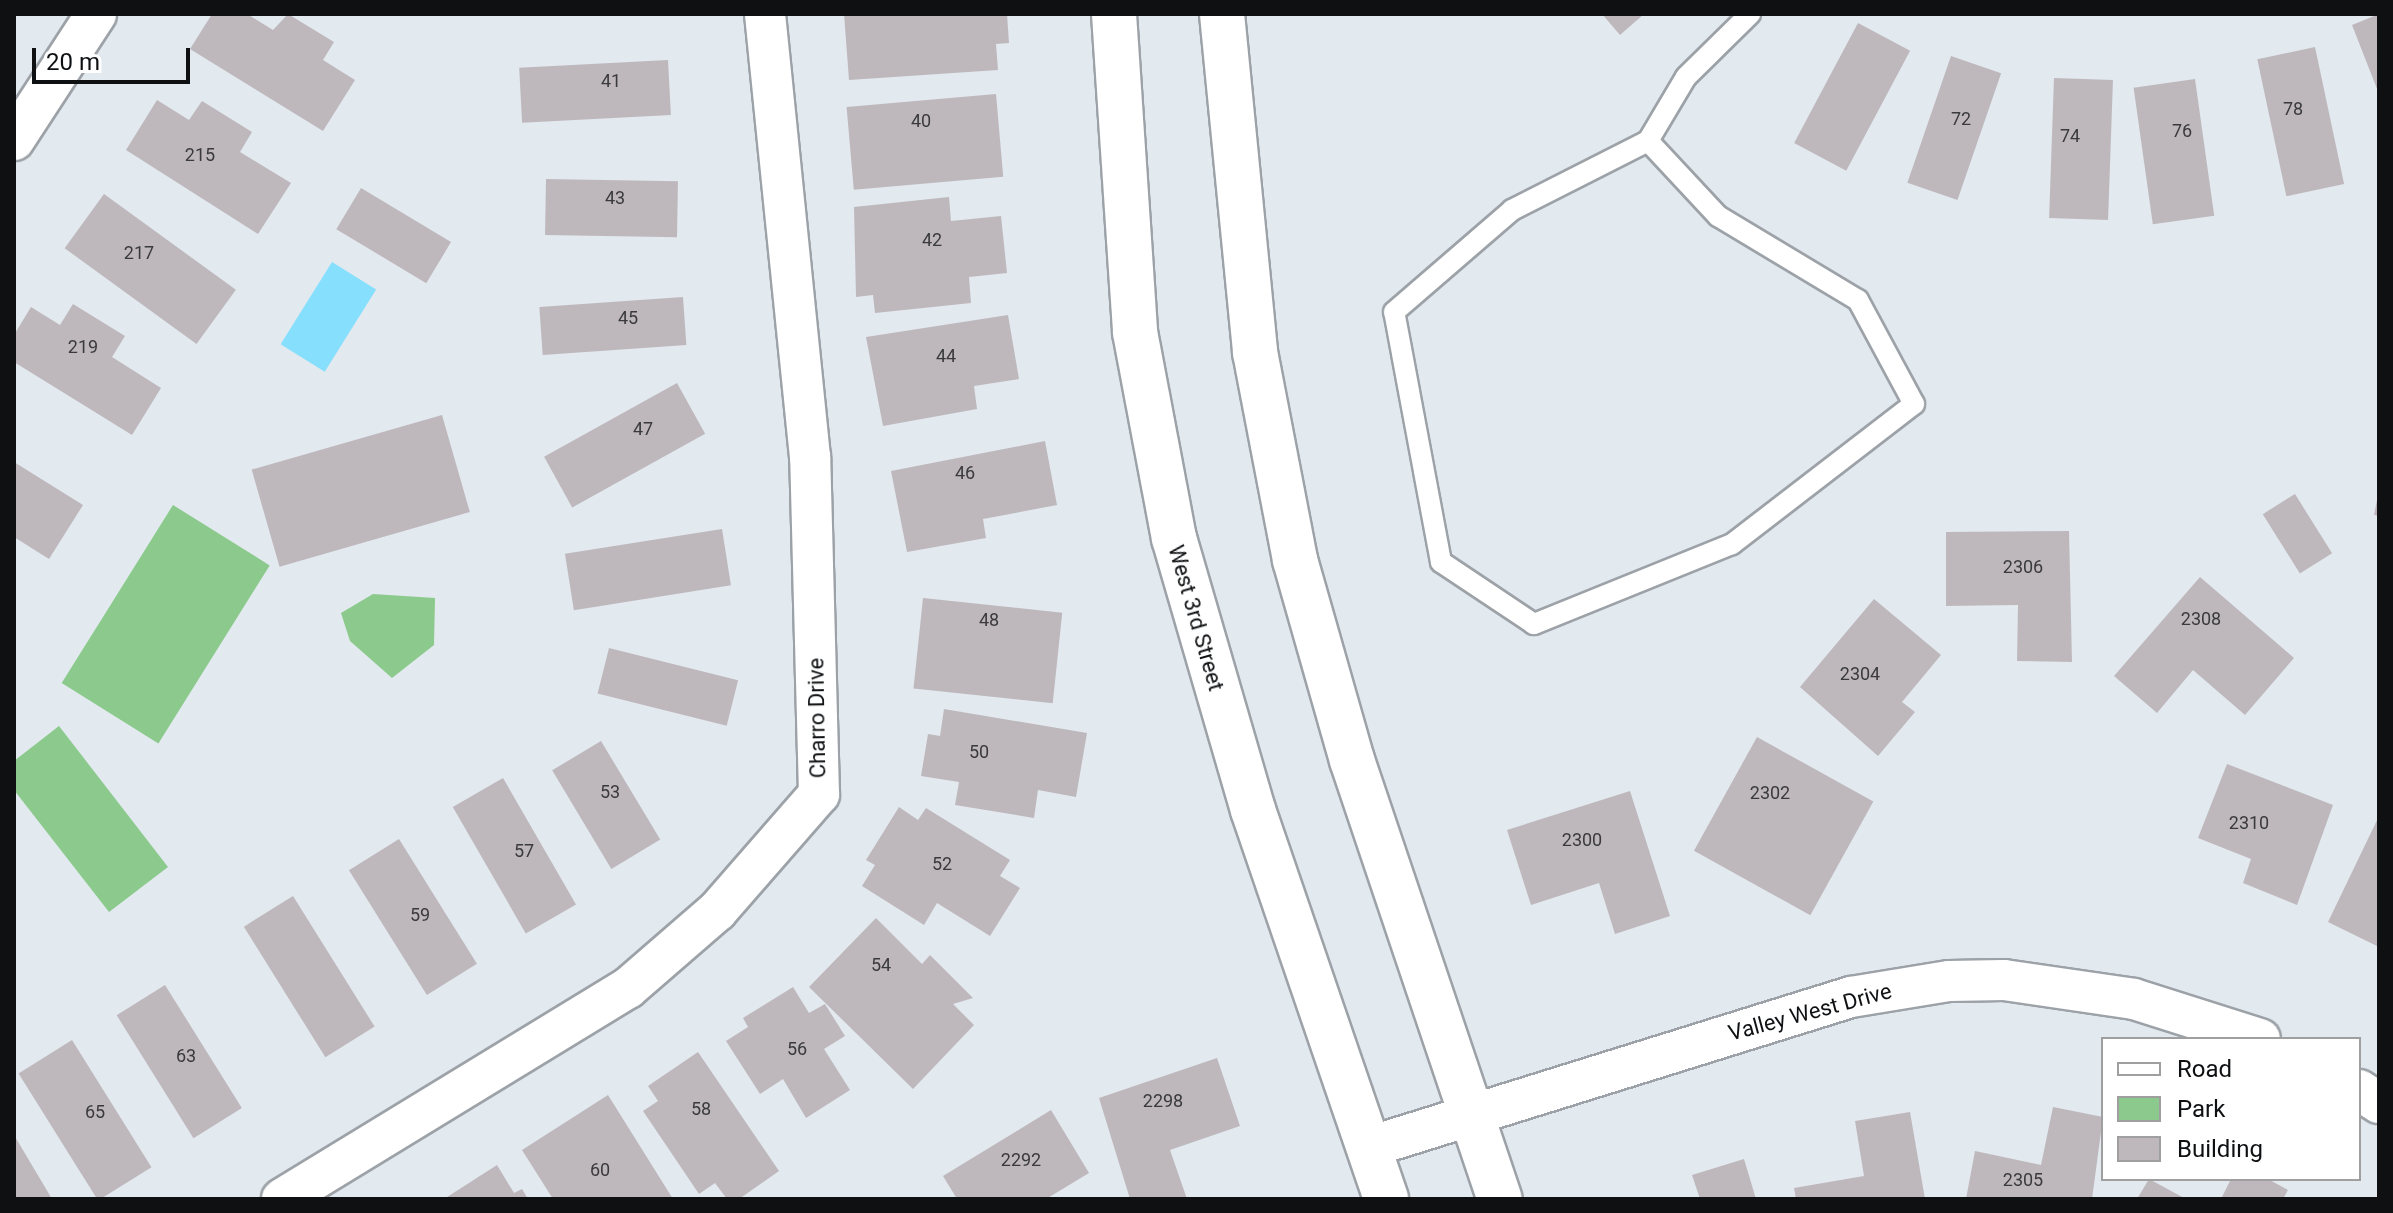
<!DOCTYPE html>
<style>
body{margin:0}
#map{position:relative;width:2393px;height:1213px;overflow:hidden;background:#e2e9ef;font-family:Roboto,sans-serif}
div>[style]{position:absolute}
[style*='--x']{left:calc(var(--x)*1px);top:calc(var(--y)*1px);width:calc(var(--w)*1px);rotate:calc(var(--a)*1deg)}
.green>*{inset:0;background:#8bca8c;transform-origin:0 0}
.water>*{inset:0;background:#86e0fd;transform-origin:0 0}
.building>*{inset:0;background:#beb8bd;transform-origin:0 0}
.roads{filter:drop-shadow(2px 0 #9ca2a7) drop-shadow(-2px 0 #9ca2a7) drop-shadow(0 2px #9ca2a7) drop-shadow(0 -2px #9ca2a7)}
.service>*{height:20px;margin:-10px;padding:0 10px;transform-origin:10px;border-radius:10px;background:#fff}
.minor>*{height:40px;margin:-20px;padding:0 20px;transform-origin:20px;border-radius:20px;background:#fff}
.secondary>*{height:44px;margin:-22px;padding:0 22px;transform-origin:22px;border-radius:22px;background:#fff}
span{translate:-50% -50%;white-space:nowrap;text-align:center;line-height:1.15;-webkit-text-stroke:6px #fff;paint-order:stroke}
.number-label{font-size:18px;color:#3a3a3d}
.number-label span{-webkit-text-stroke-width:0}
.street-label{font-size:22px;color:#0e1012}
.frame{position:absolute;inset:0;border:16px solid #0e1012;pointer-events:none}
.legend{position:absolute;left:2101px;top:1037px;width:260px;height:144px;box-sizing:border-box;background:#fff;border:2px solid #9f9fa0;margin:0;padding:10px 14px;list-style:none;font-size:24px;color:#0e1012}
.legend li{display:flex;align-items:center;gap:16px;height:40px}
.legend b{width:40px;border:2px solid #9f9fa0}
.scale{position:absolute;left:32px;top:48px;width:158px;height:36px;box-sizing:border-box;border:4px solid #0e1012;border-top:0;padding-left:10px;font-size:24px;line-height:28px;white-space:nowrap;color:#0e1012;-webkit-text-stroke:6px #fff;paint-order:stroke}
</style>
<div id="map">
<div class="green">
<div style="left:173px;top:505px;width:114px;height:210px;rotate:32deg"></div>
<div style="clip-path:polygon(373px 594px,435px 598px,434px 645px,392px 678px,350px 641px,341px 613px)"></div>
<div style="clip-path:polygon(59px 726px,168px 867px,109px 912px,14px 790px,14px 761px)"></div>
</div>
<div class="water">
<div style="left:332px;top:262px;width:52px;height:97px;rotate:32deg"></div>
</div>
<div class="building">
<div style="clip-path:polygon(212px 14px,247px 14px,273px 30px,288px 14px,334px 42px,323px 60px,355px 80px,323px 131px,190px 49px)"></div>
<div style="clip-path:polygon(844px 14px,1007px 14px,1009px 43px,996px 44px,998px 70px,849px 80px)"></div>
<div style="clip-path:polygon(1602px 14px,1644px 14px,1620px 35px)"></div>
<div style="clip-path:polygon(2379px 14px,2379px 94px,2352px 25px)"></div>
<div style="left:1858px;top:23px;width:59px;height:136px;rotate:28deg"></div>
<div style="left:2315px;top:47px;width:140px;height:59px;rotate:78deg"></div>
<div style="left:1951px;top:56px;width:53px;height:134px;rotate:19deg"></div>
<div style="left:668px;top:60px;width:55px;height:149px;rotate:87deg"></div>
<div style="left:2054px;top:78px;width:59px;height:140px;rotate:2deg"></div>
<div style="left:2195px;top:79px;width:138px;height:62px;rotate:82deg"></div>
<div style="left:996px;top:94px;width:83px;height:150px;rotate:85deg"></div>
<div style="clip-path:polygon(157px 100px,189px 120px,202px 101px,252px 132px,240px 152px,291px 183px,258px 234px,126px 150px)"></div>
<div style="left:546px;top:179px;width:132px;height:56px;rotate:1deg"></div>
<div style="left:361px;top:188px;width:105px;height:48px;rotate:31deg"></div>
<div style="left:104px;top:194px;width:163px;height:67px;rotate:36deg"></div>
<div style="clip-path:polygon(949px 197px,951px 221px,1001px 216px,1007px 273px,969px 277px,971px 303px,875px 313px,873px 295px,856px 297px,854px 207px)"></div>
<div style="left:683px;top:297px;width:48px;height:144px;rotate:86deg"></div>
<div style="clip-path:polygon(73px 304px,125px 336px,112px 357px,161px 388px,132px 435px,14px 362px,14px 335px,31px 307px,60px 325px)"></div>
<div style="clip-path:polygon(1008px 315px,1019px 379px,974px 386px,977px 409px,883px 426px,866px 337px)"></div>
<div style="left:677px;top:383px;width:58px;height:152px;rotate:61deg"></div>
<div style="left:442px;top:415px;width:101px;height:198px;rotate:74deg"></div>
<div style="clip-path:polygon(1045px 441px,1057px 505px,983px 519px,986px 538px,907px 552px,891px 471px)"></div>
<div style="clip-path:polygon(14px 462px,83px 505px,49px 559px,14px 537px)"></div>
<div style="left:2295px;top:494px;width:70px;height:38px;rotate:58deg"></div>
<div style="clip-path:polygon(2378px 495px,2379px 495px,2379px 516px,2374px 515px)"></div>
<div style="left:722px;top:529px;width:57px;height:159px;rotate:81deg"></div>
<div style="clip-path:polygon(2069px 531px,2072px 662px,2017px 661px,2018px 605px,1946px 606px,1946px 532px)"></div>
<div style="clip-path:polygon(2200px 577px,2294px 658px,2245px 715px,2193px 670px,2157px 713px,2114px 676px)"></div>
<div style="left:923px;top:598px;width:140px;height:91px;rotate:6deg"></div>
<div style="clip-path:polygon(1874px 599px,1941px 655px,1902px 702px,1915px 712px,1878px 756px,1800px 687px)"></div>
<div style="left:609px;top:648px;width:133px;height:47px;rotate:14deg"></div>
<div style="clip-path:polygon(944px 709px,1087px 733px,1076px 797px,1038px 790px,1034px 818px,955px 805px,959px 782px,921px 776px,928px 734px,940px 736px)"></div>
<div style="left:1757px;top:737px;width:133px;height:130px;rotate:29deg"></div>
<div style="left:601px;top:741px;width:115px;height:57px;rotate:59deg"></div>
<div style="clip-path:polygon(2227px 764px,2333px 805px,2297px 905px,2243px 883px,2251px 859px,2198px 838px)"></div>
<div style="left:503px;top:778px;width:146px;height:58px;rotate:60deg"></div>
<div style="clip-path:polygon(1630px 791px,1670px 916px,1615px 934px,1599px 883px,1531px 905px,1507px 830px)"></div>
<div style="clip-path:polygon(899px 807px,918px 820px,926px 808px,1010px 860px,1000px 876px,1020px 888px,990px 936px,937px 903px,924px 925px,862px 886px,875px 865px,866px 860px)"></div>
<div style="clip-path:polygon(2379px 816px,2379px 947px,2328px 922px)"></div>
<div style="left:399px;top:839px;width:147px;height:59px;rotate:58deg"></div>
<div style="left:293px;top:896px;width:154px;height:58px;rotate:58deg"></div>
<div style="clip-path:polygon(876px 918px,922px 964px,930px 955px,973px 998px,953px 1004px,974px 1025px,913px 1089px,809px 987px)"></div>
<div style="left:165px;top:985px;width:145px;height:57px;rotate:58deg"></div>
<div style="clip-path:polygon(793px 987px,809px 1013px,825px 1004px,845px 1036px,824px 1049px,850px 1090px,806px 1118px,783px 1079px,760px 1094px,726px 1041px,748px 1027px,743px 1018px)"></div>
<div style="left:72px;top:1040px;width:150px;height:63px;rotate:58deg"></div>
<div style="clip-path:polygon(698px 1052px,779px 1171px,739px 1199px,727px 1199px,715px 1183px,699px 1194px,643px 1111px,658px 1101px,648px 1086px)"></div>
<div style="clip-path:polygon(1217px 1058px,1240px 1126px,1170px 1150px,1187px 1199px,1130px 1199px,1099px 1098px)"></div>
<div style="clip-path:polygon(608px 1095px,673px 1199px,553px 1199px,522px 1150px)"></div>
<div style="clip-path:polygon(2053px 1107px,2103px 1117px,2092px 1199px,1966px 1199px,1975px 1151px,2041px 1165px)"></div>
<div style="clip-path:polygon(1051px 1110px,1089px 1173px,1046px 1199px,957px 1199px,943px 1176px)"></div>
<div style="clip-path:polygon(1910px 1112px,1925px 1199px,1796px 1199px,1794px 1188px,1864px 1176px,1855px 1121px)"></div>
<div style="clip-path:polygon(14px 1135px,52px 1199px,14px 1199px)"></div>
<div style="clip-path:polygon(1744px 1159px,1756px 1199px,1700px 1199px,1692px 1175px)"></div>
<div style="clip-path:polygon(497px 1165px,514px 1193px,522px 1189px,528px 1199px,444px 1199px)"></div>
<div style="clip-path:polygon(2149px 1179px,2186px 1199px,2137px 1199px)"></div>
<div style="clip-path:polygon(2231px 1179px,2268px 1179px,2288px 1190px,2283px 1199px,2221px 1199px)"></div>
</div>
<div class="roads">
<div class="service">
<div style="--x:1648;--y:141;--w:103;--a:47"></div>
<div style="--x:1718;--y:216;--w:163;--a:31"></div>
<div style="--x:1858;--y:300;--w:118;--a:61.7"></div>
<div style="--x:1914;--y:404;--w:230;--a:142.4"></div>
<div style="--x:1732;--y:544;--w:214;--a:158"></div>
<div style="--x:1534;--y:624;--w:112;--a:-146.3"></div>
<div style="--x:1441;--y:562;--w:254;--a:-100.6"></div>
<div style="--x:1394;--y:312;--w:156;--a:-40.8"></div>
<div style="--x:1512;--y:210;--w:153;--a:-26.9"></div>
<div style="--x:1648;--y:141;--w:74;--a:-59.3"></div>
<div style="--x:1686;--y:77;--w:90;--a:-44.5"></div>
</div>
<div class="minor">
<div style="--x:14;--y:140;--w:150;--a:-56.9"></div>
<div style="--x:2359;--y:1090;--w:24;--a:33"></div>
<div style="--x:1369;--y:1147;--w:505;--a:-17.29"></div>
<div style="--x:1851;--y:997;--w:99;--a:-9.3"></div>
<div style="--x:1949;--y:981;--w:55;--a:-1"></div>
<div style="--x:2004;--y:980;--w:131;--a:8.3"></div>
<div style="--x:2134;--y:999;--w:132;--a:17.6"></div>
<div style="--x:282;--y:1199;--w:405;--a:-31.4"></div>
<div style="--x:628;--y:988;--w:118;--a:-40.9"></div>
<div style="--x:717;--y:911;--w:155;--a:-48.9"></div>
<div style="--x:819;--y:794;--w:337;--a:-91.5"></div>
<div style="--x:810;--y:457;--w:445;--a:-95.8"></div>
</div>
<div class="secondary">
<div style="--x:1114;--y:14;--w:319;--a:86.2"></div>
<div style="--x:1135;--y:332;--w:210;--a:79.3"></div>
<div style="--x:1174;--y:538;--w:283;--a:73.8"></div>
<div style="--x:1253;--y:810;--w:411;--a:71.1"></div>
<div style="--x:1222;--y:14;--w:340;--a:84.4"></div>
<div style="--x:1255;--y:352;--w:212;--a:79.1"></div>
<div style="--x:1295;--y:560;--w:208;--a:74.1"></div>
<div style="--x:1352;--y:760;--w:463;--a:71.4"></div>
</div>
</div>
<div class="number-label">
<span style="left:611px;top:81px">41</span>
<span style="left:2293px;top:109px">78</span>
<span style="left:1961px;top:119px">72</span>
<span style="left:921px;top:121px">40</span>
<span style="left:2182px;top:131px">76</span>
<span style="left:2070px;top:136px">74</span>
<span style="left:200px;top:155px">215</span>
<span style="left:615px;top:198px">43</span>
<span style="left:932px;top:240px">42</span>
<span style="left:139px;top:253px">217</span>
<span style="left:628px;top:318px">45</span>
<span style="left:83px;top:347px">219</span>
<span style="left:946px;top:356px">44</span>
<span style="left:643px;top:429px">47</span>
<span style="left:965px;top:473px">46</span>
<span style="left:2023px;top:567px">2306</span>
<span style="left:2201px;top:619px">2308</span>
<span style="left:989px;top:620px">48</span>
<span style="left:1860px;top:674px">2304</span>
<span style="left:979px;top:752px">50</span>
<span style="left:610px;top:792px">53</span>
<span style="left:1770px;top:793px">2302</span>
<span style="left:2249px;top:823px">2310</span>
<span style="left:1582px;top:840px">2300</span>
<span style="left:524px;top:851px">57</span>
<span style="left:942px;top:864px">52</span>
<span style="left:420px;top:915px">59</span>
<span style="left:881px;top:965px">54</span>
<span style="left:797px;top:1049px">56</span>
<span style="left:186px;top:1056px">63</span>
<span style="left:1163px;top:1101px">2298</span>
<span style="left:701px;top:1109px">58</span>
<span style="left:95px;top:1112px">65</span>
<span style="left:1021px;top:1160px">2292</span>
<span style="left:600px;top:1170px">60</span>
<span style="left:2023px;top:1180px">2305</span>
</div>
<div class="street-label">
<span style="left:1196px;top:618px;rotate:74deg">West 3rd Street</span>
<span style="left:817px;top:718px;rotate:-91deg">Charro Drive</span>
<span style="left:1810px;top:1012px;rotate:-15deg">Valley West Drive</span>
</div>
<div class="frame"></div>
<ul class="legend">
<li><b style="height:10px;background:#fff"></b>Road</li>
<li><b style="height:22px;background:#8bca8c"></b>Park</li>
<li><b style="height:22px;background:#beb8bd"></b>Building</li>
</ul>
<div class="scale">20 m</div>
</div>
